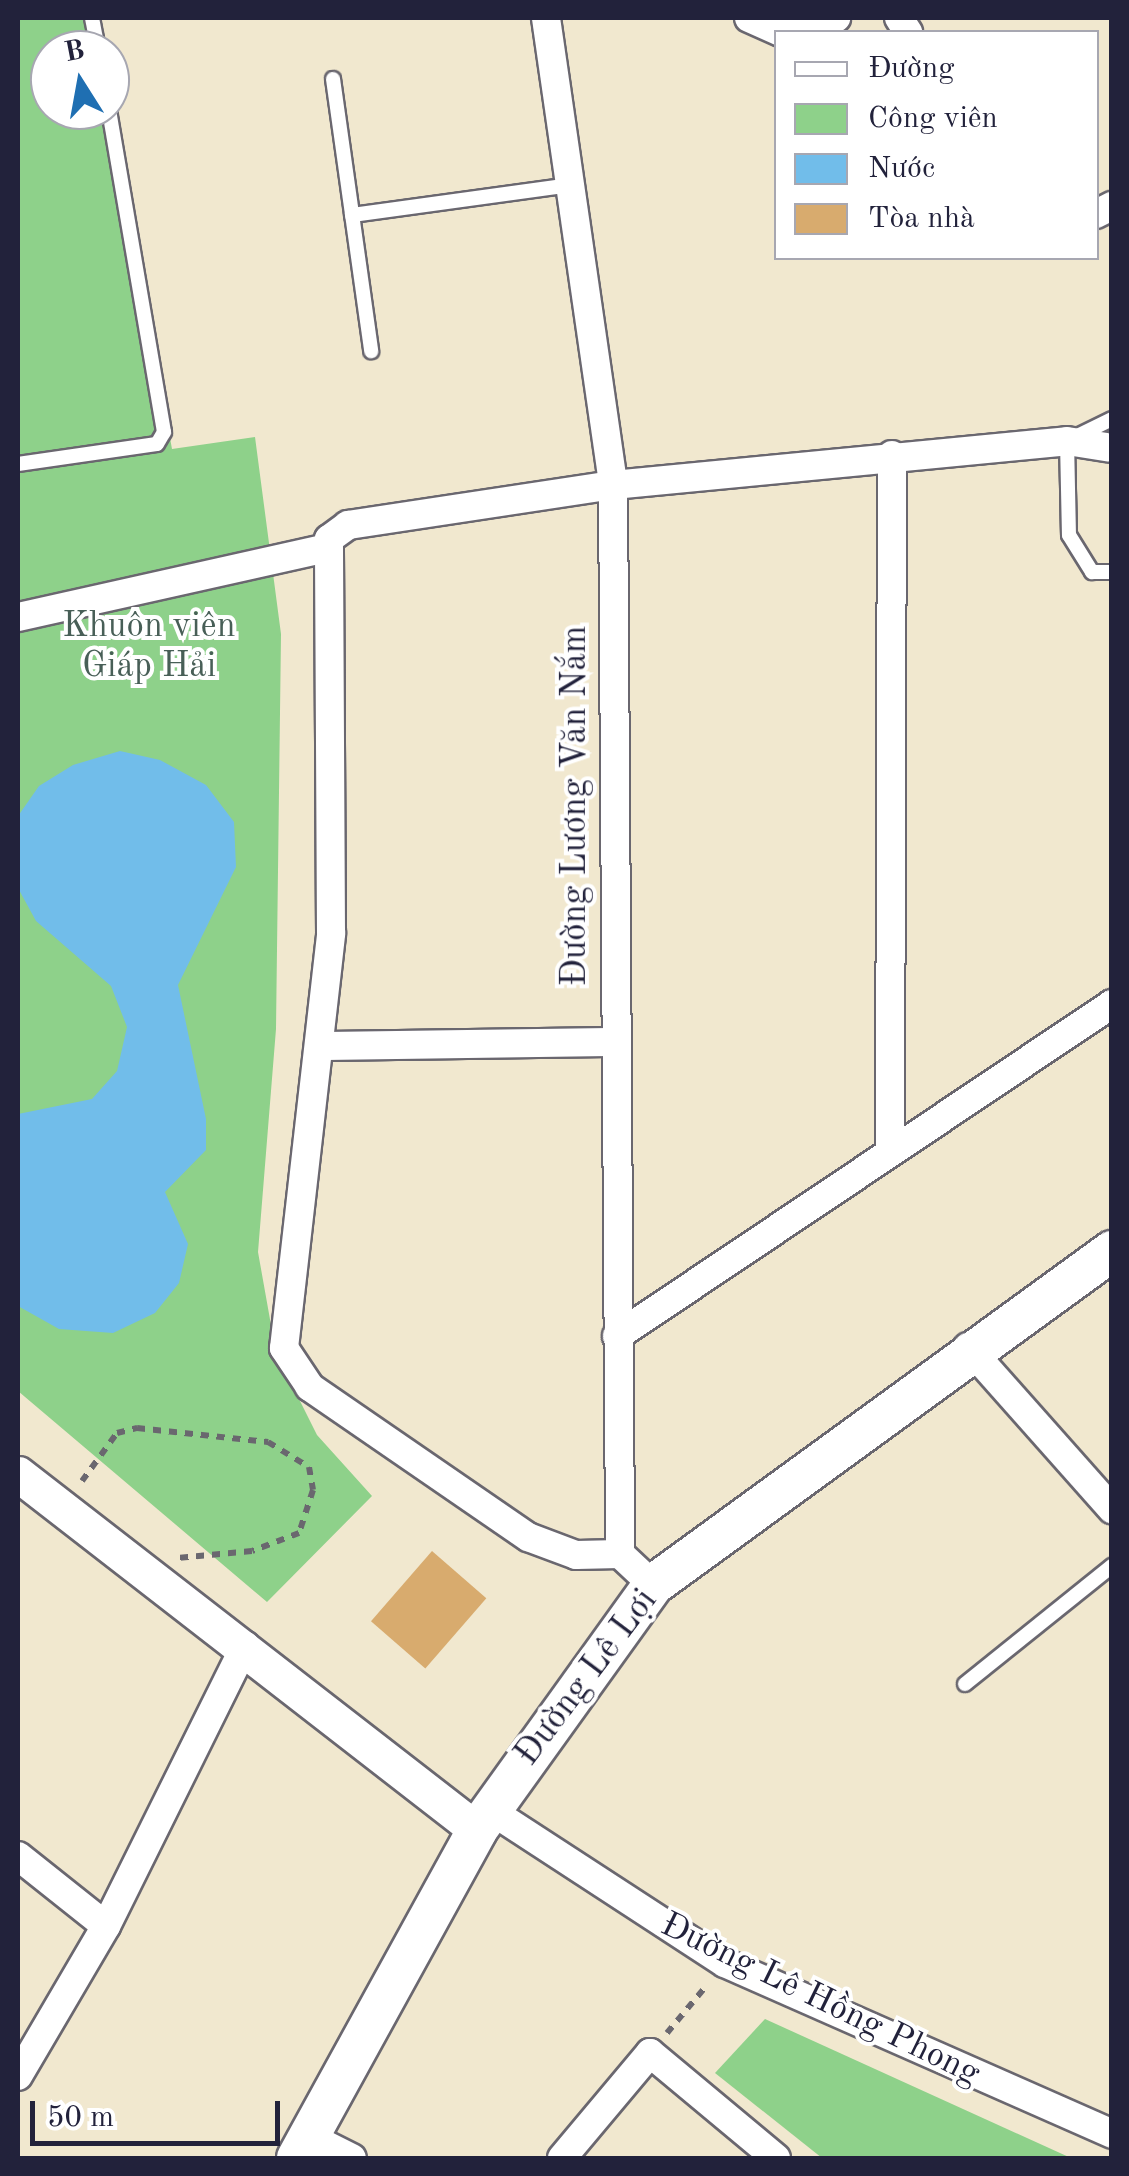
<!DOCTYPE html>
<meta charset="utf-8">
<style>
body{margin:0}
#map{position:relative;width:1129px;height:2176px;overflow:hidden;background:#f1e8cf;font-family:"Old Standard TT",serif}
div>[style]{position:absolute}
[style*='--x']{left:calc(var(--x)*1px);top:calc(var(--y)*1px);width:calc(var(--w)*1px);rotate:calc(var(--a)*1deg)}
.green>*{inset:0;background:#8ed18a}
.water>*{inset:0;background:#71bdea}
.building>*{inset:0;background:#d8ab6e;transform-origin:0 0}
.path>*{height:6px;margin-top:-3px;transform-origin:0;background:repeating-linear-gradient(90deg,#6a676f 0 8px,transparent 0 16px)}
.roads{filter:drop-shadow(2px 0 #6a676f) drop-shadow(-2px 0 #6a676f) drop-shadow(0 2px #6a676f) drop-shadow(0 -2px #6a676f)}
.service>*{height:14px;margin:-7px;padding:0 7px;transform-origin:7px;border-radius:7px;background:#fff}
.minor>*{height:28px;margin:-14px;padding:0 14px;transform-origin:14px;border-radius:14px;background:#fff}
.tertiary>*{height:35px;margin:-17.5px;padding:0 17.5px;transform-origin:17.5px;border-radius:17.5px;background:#fff}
.secondary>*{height:40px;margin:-20px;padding:0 20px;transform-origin:20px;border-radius:20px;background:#fff}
span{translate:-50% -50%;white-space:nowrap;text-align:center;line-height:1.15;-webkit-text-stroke:8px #fff;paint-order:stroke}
.park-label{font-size:35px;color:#485f57}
.street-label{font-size:35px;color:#22223b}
.frame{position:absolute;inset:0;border:20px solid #22223b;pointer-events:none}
.legend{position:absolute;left:774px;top:30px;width:325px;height:230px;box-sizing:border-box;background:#fff;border:2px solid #a7a7b1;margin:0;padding:12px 18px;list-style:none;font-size:30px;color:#22223b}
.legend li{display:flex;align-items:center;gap:20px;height:50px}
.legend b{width:50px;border:2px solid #a7a7b1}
.north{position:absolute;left:30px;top:30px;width:100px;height:100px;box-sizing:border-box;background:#fff;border:2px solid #a7a7b1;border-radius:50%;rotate:349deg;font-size:28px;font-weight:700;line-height:40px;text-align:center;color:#22223b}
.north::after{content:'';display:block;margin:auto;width:35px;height:45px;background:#1f6fb2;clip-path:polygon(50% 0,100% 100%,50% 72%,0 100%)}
.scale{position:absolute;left:30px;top:2101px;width:250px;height:45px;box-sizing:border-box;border:5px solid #22223b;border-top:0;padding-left:12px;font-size:30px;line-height:35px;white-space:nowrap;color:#22223b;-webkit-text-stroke:8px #fff;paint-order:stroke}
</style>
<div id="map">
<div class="green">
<div style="clip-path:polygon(18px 18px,94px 18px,99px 50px,50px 50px,50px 110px,110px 108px,172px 449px,255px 437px,281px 634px,276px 1029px,258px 1252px,276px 1353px,317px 1435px,372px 1496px,267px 1602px,18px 1391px)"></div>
<div style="clip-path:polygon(765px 2019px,1071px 2158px,822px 2158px,715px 2073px)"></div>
</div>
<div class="water">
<div style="clip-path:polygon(120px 751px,160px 760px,206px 785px,234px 822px,236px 867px,178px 985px,206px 1119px,206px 1150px,165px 1192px,188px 1244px,179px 1283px,155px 1313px,113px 1333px,59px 1329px,18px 1306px,18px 1114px,92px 1099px,117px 1071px,127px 1027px,111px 986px,36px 921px,18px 888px,18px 816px,39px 786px,73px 765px)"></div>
</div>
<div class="building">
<div style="left:432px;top:1551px;width:72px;height:93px;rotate:41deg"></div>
</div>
<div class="path">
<div style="--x:82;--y:1481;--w:59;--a:-53.9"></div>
<div style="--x:117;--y:1433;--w:21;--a:-14"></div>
<div style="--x:137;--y:1428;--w:132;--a:6.1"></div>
<div style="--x:268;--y:1442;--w:48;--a:31.4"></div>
<div style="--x:309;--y:1467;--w:23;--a:80"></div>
<div style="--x:313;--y:1490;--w:45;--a:108"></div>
<div style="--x:299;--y:1533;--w:50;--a:159"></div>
<div style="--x:252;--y:1551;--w:75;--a:174.7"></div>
<div style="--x:667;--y:2033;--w:62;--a:-50.2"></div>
</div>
<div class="roads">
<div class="service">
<div style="--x:92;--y:18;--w:33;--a:79"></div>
<div style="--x:333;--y:79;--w:275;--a:82"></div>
<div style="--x:352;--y:215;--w:221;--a:-7.8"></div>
<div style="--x:1112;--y:419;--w:50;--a:153.9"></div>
<div style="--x:1067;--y:441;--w:94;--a:88.8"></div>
<div style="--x:1069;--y:535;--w:44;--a:58.1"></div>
<div style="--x:1092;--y:572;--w:20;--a:0"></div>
<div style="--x:18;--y:464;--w:140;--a:-8.2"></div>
<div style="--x:157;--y:444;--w:14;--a:-60"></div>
<div style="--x:164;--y:432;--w:327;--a:-99.7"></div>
<div style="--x:965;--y:1684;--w:189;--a:-38.8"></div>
</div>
<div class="minor">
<div style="--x:546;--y:18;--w:472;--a:81.8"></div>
<div style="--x:613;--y:485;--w:1069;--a:89.62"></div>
<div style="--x:620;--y:1554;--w:45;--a:43.2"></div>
<div style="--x:749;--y:18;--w:35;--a:24"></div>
<div style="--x:781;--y:32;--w:57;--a:-14.3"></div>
<div style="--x:899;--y:18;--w:17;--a:57"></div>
<div style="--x:1096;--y:214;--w:18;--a:-27"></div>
<div style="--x:18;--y:617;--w:317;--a:-12.6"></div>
<div style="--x:322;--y:1046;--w:291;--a:-0.8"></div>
<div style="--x:890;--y:1150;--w:695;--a:-89.84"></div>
<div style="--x:617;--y:1336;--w:596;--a:-33.85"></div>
<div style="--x:968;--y:1347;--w:217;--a:48.4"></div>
<div style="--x:620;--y:1554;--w:44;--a:178.7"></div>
<div style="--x:576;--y:1555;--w:51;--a:-159.4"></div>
<div style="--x:528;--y:1537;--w:265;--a:-145.5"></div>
<div style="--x:310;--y:1387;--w:47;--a:-123.7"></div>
<div style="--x:284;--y:1348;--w:418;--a:-83.5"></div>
<div style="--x:331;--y:933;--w:394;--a:-90.3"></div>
<div style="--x:329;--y:539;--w:24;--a:-36"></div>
<div style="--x:348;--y:525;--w:268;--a:-8.6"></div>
<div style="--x:613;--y:485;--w:456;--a:-5.5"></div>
<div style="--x:1067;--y:441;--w:46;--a:8.8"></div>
<div style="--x:490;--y:1810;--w:280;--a:33.1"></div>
<div style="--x:725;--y:1963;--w:423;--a:23.8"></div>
<div style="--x:18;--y:1856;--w:112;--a:38.5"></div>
<div style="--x:18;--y:2076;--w:174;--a:-59.6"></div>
<div style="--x:106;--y:1926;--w:313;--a:-63.6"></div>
<div style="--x:308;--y:2136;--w:49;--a:26.6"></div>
<div style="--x:562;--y:2158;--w:137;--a:-50"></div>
<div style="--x:650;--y:2053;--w:164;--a:39.8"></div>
</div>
<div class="tertiary">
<div style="--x:18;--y:1474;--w:581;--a:37.8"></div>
</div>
<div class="secondary">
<div style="--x:297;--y:2158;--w:374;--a:-61.2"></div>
<div style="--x:477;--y:1830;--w:302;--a:-54.3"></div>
<div style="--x:653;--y:1585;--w:568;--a:-36.04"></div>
</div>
</div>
<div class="park-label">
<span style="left:149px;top:647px">Khuôn viên<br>Giáp Hải</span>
</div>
<div class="street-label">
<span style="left:576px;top:806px;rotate:-90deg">Đường Lương Văn Nắm</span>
<span style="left:587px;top:1678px;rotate:-53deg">Đường Lê Lợi</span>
<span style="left:820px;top:2000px;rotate:26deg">Đường Lê Hồng Phong</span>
</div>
<div class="frame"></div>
<ul class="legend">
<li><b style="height:12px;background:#fff"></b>Đường</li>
<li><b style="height:28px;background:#8ed18a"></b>Công viên</li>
<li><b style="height:28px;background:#71bdea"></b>Nước</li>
<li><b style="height:28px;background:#d8ab6e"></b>Tòa nhà</li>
</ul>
<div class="north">B</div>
<div class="scale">50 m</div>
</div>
